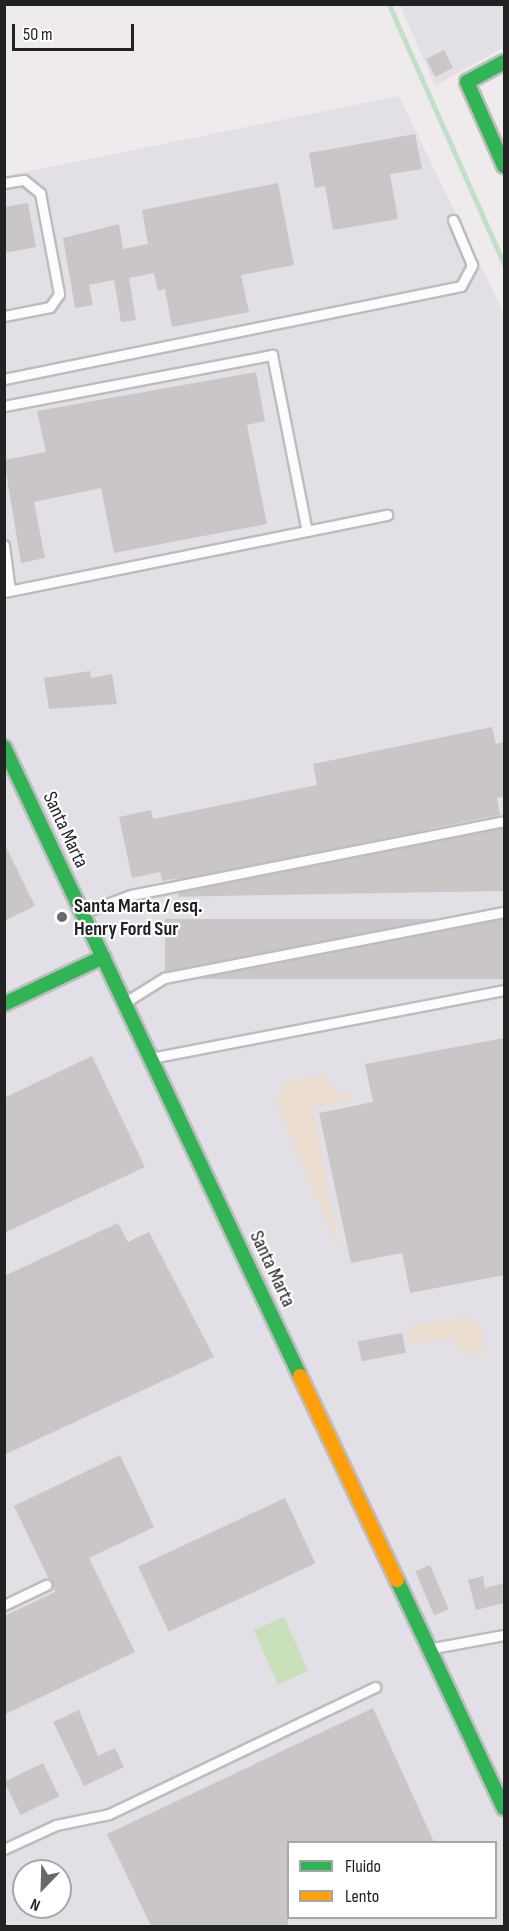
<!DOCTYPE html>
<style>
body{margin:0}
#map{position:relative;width:509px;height:1931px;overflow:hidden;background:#efebed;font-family:"Sofia Sans Condensed",sans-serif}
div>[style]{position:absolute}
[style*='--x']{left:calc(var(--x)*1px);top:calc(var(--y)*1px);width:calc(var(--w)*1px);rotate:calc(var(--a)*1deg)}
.industrial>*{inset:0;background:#e2dfe7}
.grass>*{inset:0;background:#eadcce}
.pitch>*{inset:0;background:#c9e0ba;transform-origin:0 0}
.stream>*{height:4.5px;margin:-2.25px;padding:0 2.25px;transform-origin:2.25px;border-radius:2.25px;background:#c2dfc9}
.building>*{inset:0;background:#cac6c8;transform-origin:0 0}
.roads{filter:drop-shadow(2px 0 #bebcbd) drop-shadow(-2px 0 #bebcbd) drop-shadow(0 2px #bebcbd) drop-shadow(0 -2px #bebcbd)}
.lane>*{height:9px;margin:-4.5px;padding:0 4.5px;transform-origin:4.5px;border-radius:4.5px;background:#fdfcfc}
.fast>*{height:14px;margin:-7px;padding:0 7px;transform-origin:7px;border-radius:7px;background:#30b455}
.slow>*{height:14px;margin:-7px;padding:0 7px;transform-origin:7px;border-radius:7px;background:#ff9f0a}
.dots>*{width:16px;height:16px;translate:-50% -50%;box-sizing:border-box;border:3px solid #fff;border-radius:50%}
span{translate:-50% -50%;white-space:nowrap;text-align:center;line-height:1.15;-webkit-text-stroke:4.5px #fff;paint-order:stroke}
.street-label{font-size:20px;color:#222}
.poi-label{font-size:20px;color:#222;font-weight:700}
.left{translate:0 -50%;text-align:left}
.frame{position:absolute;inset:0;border:6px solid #222;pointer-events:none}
.legend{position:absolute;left:287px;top:1841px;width:210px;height:78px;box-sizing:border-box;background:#fff;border:2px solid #a7a7a7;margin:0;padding:8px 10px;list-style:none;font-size:18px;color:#222}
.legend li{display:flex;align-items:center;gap:12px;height:30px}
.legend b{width:30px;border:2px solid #a7a7a7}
.north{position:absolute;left:12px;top:1859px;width:60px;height:60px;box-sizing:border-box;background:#fff;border:2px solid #a7a7a7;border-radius:50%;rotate:203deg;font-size:16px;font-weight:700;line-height:24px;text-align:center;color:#222}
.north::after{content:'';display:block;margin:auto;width:21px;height:27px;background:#6a6869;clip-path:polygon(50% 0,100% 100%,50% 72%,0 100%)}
.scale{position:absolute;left:12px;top:24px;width:122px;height:27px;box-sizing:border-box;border:3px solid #222;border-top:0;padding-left:8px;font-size:18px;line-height:21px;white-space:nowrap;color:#222;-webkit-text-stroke:4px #fff;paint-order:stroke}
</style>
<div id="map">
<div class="industrial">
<div style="clip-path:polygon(400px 5px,504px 5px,504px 47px,435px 86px)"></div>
<div style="clip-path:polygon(evenodd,399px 96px,504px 314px,504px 1926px,5px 1926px,5px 176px,399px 96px,288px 1842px,496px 1842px,496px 1918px,288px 1918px,288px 1842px,399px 96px,24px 1871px,60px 1871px,60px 1907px,24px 1907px,24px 1871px)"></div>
</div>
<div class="grass">
<div style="clip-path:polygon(328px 1075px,334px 1092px,351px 1094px,354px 1100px,313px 1108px,339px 1250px,275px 1102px,285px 1081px)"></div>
<div style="clip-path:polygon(470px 1317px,481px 1326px,485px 1353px,463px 1355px,453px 1338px,411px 1344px,407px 1326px)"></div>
</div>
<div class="pitch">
<div style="left:284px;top:1617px;width:59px;height:33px;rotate:66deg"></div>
</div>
<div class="stream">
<div style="--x:389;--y:4;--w:284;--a:66.1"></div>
</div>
<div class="building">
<div style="left:444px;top:50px;width:20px;height:20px;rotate:63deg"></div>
<div style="clip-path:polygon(415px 134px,422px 169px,390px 174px,398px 219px,333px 230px,325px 186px,315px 188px,309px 153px)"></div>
<div style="clip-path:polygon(278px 183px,294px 265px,241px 275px,249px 312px,172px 327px,165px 289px,158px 291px,154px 273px,129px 278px,136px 320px,121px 322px,114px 280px,89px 285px,93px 305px,75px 308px,63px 238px,119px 224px,123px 249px,148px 244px,142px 210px)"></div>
<div style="clip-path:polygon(28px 203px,36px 247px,4px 253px,4px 207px)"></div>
<div style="clip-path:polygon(256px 372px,265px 421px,247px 425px,267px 524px,114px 553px,101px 488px,34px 502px,45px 558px,21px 563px,4px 460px,46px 452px,37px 411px)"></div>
<div style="clip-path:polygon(90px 671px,91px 678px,112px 674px,117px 704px,49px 709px,44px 678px)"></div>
<div style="clip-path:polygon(492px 727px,496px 744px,504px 742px,504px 796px,497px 798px,500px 815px,181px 878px,162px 881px,160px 872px,132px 878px,119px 817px,151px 810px,153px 819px,317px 785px,313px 764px)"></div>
<div style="left:503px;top:828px;width:63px;height:326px;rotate:89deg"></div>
<div style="clip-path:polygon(4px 843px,35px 906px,4px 921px)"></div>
<div style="left:504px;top:919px;width:60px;height:339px;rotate:90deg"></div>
<div style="clip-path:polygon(504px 1038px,504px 1275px,410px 1293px,402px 1253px,351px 1263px,319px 1113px,373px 1102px,365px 1064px)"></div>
<div style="clip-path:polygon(92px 1056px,145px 1167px,4px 1233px,4px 1098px)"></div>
<div style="clip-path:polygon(118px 1223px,128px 1242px,149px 1232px,214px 1357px,4px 1455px,4px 1276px)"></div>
<div style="left:402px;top:1333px;width:20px;height:45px;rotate:79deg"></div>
<div style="clip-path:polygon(120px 1455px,154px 1527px,89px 1558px,135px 1652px,4px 1715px,4px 1616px,55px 1592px,14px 1506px)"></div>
<div style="left:285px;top:1498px;width:72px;height:162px;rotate:65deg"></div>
<div style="left:430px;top:1565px;width:48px;height:16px;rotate:67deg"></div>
<div style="clip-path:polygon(483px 1576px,485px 1588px,504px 1583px,504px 1603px,476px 1610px,468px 1580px)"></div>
<div style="clip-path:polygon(373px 1708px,434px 1842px,288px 1842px,288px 1926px,151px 1926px,107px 1834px)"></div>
<div style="clip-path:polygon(79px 1710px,98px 1756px,115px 1748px,124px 1767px,84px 1786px,53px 1722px)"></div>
<div style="left:43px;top:1763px;width:37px;height:43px;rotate:64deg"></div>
</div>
<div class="roads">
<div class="lane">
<div style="--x:4;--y:183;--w:20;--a:-9"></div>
<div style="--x:24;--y:180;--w:21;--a:39"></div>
<div style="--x:40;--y:193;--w:103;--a:79.3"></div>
<div style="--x:59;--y:294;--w:16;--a:125"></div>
<div style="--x:50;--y:307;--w:47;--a:168.9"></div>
<div style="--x:4;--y:379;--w:466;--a:-11.5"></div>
<div style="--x:461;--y:286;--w:24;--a:-62"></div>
<div style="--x:472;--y:265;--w:49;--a:-112.9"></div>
<div style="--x:4;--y:406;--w:273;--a:-10.8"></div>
<div style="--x:272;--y:355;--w:179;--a:78.8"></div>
<div style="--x:4;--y:545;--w:46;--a:82.6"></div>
<div style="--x:4;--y:592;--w:391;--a:-11.4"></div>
<div style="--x:85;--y:912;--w:49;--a:-20.3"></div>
<div style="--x:131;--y:895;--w:380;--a:-11.2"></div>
<div style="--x:127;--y:1001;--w:44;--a:-31.9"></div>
<div style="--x:164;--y:978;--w:346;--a:-11"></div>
<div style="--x:156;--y:1057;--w:354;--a:-10.9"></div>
<div style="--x:4;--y:1605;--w:47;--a:-25.5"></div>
<div style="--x:433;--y:1648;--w:72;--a:-10.4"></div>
<div style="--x:4;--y:1849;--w:57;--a:-24.8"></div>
<div style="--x:56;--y:1825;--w:54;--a:-11.7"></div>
<div style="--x:109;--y:1814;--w:295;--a:-25.5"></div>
</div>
<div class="fast">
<div style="--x:504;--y:62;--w:42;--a:151.6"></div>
<div style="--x:467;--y:82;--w:92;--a:66.2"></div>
<div style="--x:4;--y:747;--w:695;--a:64.8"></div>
<div style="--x:4;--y:1004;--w:110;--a:-25.4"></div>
<div style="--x:397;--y:1580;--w:252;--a:64.9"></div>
</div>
<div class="slow">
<div style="--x:300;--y:1376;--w:226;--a:64.6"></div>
</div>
</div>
<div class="dots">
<div style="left:62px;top:917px;background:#6a6869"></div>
</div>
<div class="street-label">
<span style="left:65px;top:830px;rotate:65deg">Santa Marta</span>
<span style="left:272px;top:1269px;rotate:65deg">Santa Marta</span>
</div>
<div class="poi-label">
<span class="left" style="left:74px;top:918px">Santa Marta / esq.<br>Henry Ford Sur</span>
</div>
<div class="frame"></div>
<ul class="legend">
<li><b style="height:8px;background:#30b455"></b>Fluido</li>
<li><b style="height:8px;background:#ff9f0a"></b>Lento</li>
</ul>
<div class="north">N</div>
<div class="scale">50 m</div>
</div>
